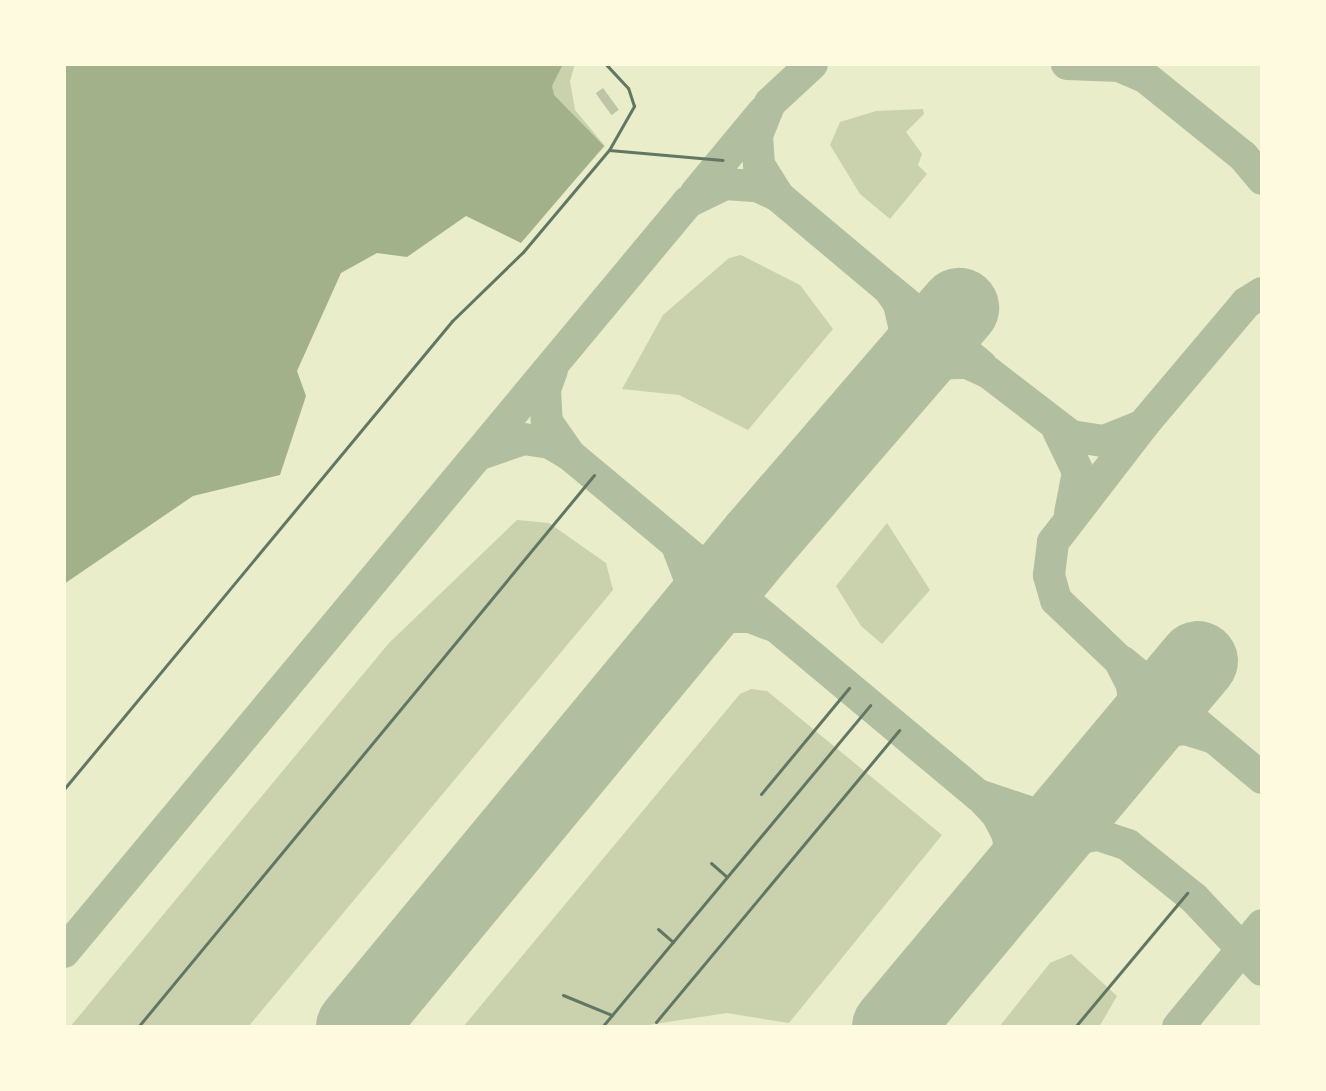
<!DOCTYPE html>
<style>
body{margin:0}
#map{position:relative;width:1326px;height:1091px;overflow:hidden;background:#e9edc9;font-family:"Source Sans 3",sans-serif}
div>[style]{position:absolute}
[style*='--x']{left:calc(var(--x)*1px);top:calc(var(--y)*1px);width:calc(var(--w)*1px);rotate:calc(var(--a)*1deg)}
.green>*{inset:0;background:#cad2ad}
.water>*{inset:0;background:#a3b18a}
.taxiway>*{height:32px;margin:-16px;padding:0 16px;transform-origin:16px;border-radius:16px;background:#b2bea0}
.runway>*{height:80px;margin:-40px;padding:0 40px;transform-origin:40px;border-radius:40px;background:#b2bea0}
.building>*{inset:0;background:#bcc5a7;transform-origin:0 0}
.service>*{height:3px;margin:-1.5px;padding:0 1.5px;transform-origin:1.5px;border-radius:1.5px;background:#617663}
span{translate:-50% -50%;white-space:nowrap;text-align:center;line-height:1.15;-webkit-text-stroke:7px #fefae0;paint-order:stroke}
.frame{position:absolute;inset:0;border:66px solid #fefae0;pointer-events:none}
</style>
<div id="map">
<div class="green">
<div style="clip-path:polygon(556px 64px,575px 64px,570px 81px,575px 110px,605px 146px,578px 176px,547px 75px)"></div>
<div style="clip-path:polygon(923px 109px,924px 114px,906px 132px,922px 154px,918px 165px,927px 174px,890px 219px,860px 194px,830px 145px,840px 122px,876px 111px)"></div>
<div style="clip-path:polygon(741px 255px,800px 285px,833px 329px,748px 430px,679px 395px,622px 389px,663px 315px,729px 258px)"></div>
<div style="clip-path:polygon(517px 520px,549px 523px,606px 563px,613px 590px,248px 1027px,70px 1027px,389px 643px)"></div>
<div style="clip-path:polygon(887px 523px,930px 590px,882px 644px,861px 626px,836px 586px)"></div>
<div style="clip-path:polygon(751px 689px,767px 691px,942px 835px,789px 1023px,727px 1013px,635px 1027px,463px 1027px,740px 694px)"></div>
<div style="clip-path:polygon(1071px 954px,1117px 996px,1099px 1027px,999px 1027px,1050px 963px)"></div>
</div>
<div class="water">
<div style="clip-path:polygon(64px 64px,563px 64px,552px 86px,554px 95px,604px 146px,521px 243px,466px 216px,407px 257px,377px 253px,341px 273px,297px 371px,306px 396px,280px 475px,193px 496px,64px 584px)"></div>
</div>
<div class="taxiway">
<div style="--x:812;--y:64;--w:57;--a:137.1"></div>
<div style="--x:770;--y:103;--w:35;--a:112"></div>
<div style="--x:757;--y:136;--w:29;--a:86"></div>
<div style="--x:759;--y:165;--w:36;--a:58"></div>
<div style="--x:778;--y:196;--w:145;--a:40"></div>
<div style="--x:889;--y:289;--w:18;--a:56"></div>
<div style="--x:899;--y:304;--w:36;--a:77"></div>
<div style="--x:907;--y:339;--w:43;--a:103.4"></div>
<div style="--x:1067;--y:64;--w:52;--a:2.2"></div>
<div style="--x:1119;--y:66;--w:28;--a:23"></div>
<div style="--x:1145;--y:77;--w:126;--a:38.9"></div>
<div style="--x:1243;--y:156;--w:30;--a:50"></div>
<div style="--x:696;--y:193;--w:105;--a:-50.4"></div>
<div style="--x:894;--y:293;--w:114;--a:39.7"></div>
<div style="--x:552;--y:370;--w:20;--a:110"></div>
<div style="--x:545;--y:389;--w:33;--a:87"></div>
<div style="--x:547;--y:422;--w:40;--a:55.1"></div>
<div style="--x:570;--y:455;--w:531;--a:39.81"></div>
<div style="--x:978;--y:795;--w:158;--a:18.4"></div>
<div style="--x:1128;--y:845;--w:85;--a:38.8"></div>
<div style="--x:1194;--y:898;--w:99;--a:46.6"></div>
<div style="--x:897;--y:381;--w:38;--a:-27"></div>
<div style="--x:931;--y:364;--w:36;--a:-2"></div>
<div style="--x:967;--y:363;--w:24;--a:24"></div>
<div style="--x:989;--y:373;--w:103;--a:37.5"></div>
<div style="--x:1071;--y:436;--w:33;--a:9"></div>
<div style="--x:1104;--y:441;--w:40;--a:-22"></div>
<div style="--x:1058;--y:430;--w:47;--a:64.5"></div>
<div style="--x:1078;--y:472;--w:42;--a:101"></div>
<div style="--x:480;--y:454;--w:46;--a:-18.8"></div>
<div style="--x:524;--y:439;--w:26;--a:9"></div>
<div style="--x:550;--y:443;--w:23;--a:31"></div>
<div style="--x:678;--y:548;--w:45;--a:69.1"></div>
<div style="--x:694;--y:590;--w:51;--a:104.9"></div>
<div style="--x:681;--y:639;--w:49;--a:-26.6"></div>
<div style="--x:725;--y:617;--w:25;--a:0"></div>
<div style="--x:750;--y:617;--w:22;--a:21"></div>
<div style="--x:1123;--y:662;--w:181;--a:39.8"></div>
<div style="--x:1118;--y:755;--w:45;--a:-68"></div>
<div style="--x:1135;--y:713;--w:28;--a:-96"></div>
<div style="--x:1132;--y:685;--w:27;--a:-117"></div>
<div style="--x:1120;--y:661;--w:88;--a:-136.4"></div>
<div style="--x:1056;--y:600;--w:26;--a:-106"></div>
<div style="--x:1049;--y:575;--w:33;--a:-83"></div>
<div style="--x:1053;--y:542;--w:148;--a:-52.4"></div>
<div style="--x:1143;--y:425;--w:160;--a:-49.8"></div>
<div style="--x:1246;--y:303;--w:19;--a:-32"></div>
<div style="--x:1118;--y:755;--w:46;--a:-29.9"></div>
<div style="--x:1158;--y:732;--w:27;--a:-6"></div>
<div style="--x:1185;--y:729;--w:27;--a:17"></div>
<div style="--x:980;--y:796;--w:25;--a:47"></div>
<div style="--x:997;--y:814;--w:25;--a:63"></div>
<div style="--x:1008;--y:836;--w:25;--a:83"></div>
<div style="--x:1011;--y:861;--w:34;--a:111"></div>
<div style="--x:995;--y:904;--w:86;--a:-45.5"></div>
<div style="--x:1055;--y:843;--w:42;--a:-11"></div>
<div style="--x:64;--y:952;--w:976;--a:-50.24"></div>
<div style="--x:688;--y:202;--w:41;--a:-25.9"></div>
<div style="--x:725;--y:184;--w:32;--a:4"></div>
<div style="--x:757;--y:186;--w:23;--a:25"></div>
<div style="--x:1178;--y:1027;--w:132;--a:-50.5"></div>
</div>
<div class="runway">
<div style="--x:356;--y:1027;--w:631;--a:-50.4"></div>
<div style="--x:758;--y:541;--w:308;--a:-49.2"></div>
<div style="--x:892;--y:1027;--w:477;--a:-50.1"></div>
</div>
<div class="building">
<div style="left:603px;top:88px;width:27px;height:9px;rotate:54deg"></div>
</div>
<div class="service">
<div style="--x:609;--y:150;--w:114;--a:5"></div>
<div style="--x:64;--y:789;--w:608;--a:-50.34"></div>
<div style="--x:452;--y:321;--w:99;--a:-44.2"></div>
<div style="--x:523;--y:252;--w:133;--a:-49.9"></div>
<div style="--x:609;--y:150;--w:51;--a:-60.4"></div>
<div style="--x:634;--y:106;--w:19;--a:-108"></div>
<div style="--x:628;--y:88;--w:33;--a:-133"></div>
<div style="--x:761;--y:794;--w:138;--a:-50.3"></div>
<div style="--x:711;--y:863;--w:21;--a:41"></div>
<div style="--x:658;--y:929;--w:20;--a:41"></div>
<div style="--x:563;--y:995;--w:53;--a:22.2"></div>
<div style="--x:656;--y:1022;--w:380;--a:-50.2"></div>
<div style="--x:138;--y:1027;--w:716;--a:-50.44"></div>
<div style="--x:602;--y:1027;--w:419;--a:-50.2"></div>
<div style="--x:1075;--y:1027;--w:175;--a:-50.1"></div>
</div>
<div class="frame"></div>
</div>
